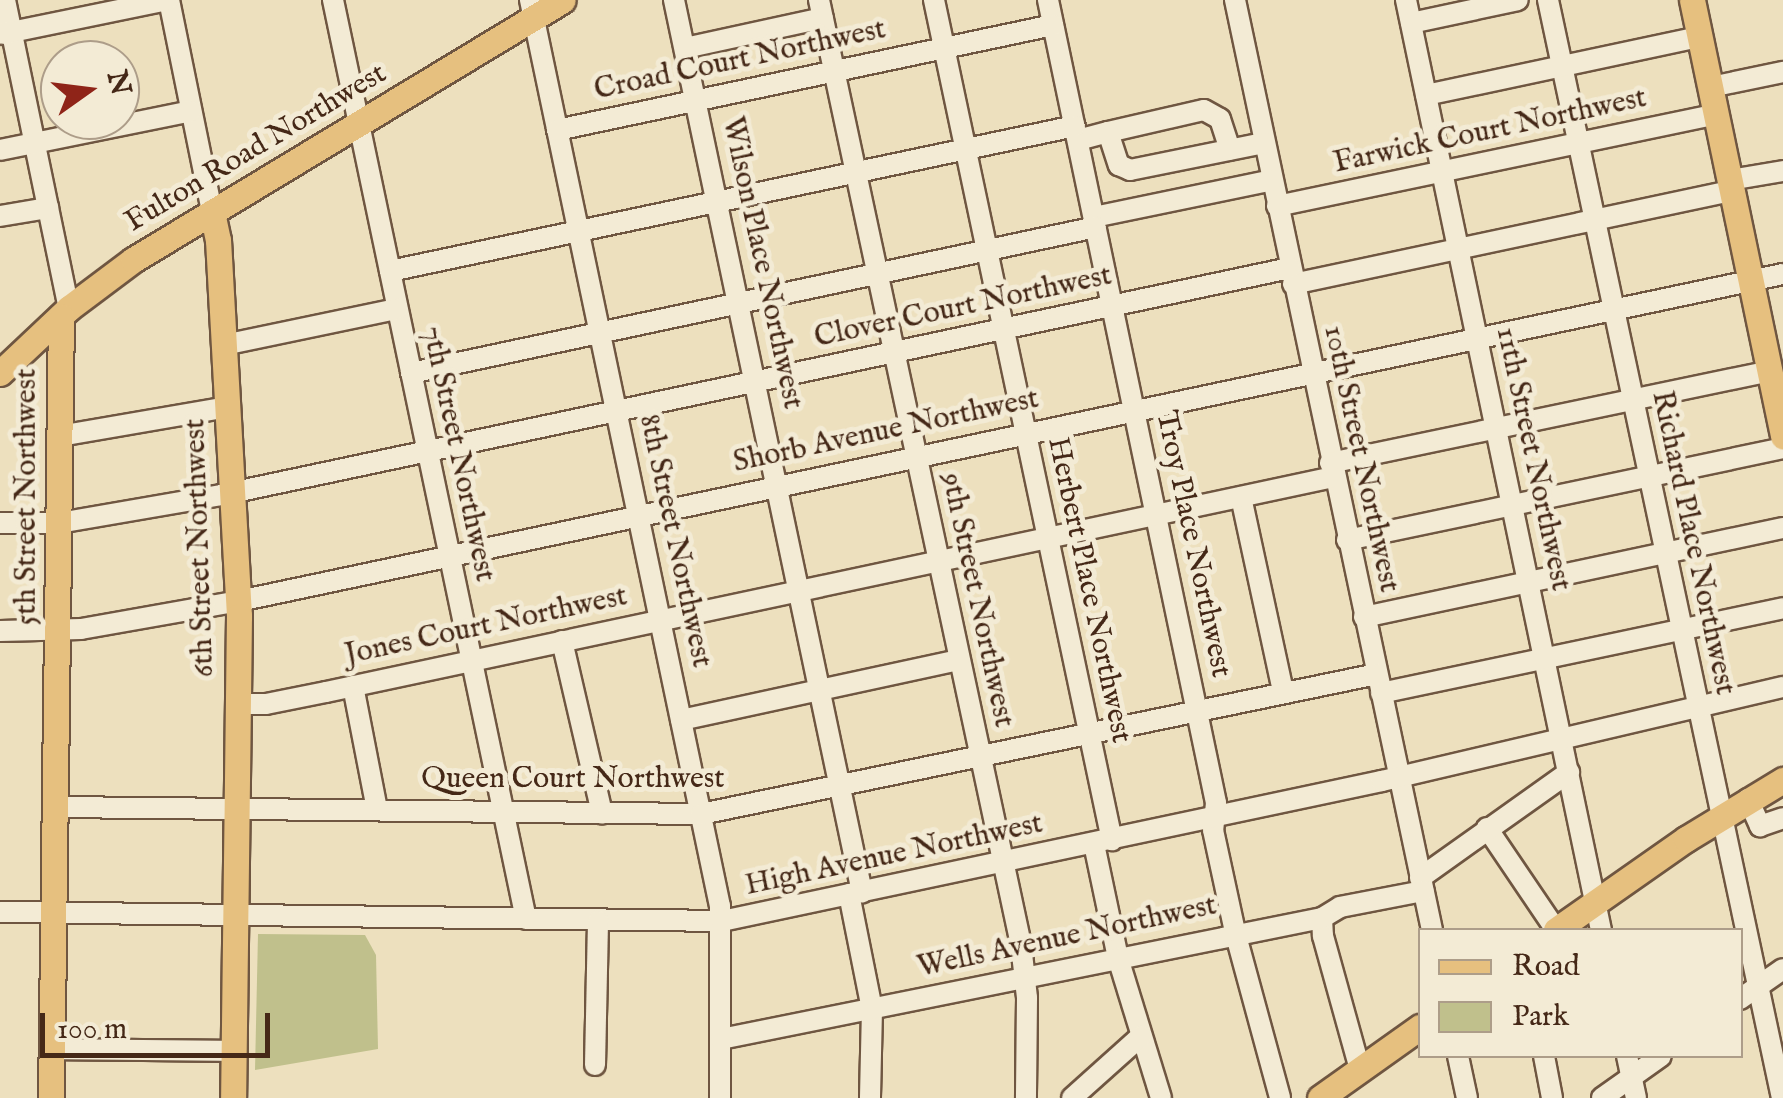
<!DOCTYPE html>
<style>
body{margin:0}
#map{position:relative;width:1783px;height:1098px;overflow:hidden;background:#ede0be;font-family:"IM FELL English",serif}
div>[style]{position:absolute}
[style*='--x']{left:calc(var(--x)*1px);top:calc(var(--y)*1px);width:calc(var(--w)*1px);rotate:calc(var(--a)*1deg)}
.green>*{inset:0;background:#c0c08c}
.roads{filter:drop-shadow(2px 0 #6f5641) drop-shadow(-2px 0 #6f5641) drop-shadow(0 2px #6f5641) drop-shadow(0 -2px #6f5641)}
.minor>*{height:20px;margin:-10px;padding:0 10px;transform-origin:10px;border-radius:10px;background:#f3ebd5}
.major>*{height:25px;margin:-12.5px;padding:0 12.5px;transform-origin:12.5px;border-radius:12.5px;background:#e6c07f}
span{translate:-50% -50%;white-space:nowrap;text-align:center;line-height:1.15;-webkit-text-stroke:10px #f3ebd5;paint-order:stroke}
.street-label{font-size:30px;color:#452817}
.legend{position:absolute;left:1418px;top:928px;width:325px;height:130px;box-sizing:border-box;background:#f3ebd5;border:2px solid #ad9d89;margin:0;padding:12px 18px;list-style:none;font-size:30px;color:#452817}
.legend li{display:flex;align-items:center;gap:20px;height:50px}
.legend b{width:50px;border:2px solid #ad9d89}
.north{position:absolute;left:40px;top:40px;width:100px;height:100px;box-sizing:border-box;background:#f3ebd5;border:2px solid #ad9d89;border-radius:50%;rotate:76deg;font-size:28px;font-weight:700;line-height:40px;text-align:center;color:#452817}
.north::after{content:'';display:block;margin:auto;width:35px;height:45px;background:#8f2418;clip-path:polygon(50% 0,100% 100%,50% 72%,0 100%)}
.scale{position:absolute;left:40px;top:1013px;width:230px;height:45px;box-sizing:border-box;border:5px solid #452817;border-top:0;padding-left:12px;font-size:30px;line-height:35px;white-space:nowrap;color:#452817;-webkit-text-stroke:8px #f3ebd5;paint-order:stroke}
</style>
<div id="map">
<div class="green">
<div style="clip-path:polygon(258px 934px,365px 935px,376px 955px,378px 1049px,255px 1070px)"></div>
</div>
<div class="roads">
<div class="minor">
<div style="--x:5;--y:0;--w:315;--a:78.3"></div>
<div style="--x:169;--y:0;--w:216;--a:78.5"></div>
<div style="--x:333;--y:0;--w:939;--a:78.14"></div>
<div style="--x:530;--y:0;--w:926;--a:78.16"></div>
<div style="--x:720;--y:906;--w:192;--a:90"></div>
<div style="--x:674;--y:0;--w:912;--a:78.1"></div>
<div style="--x:819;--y:0;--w:966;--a:77.93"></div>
<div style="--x:1021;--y:945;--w:53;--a:83.5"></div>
<div style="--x:1027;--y:998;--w:100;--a:90.6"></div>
<div style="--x:934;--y:0;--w:859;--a:78.04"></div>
<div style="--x:1048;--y:0;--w:820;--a:78.18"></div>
<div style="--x:1216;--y:803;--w:27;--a:96"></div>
<div style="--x:1213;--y:830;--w:104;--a:77.8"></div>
<div style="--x:1235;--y:932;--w:172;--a:74.8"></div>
<div style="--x:1235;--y:0;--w:951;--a:78.04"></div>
<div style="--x:1406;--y:0;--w:950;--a:78.16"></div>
<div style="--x:1548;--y:0;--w:1123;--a:77.97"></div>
<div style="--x:1411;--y:23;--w:109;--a:-12.1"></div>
<div style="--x:2;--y:34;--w:169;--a:-11.6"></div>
<div style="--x:685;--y:48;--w:141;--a:-12.3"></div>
<div style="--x:1711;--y:87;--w:74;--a:-11.8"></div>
<div style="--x:1426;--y:95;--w:280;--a:-12"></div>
<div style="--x:557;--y:130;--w:507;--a:-11.95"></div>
<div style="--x:1108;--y:132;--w:98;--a:-12.9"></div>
<div style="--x:1204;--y:110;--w:18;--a:29"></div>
<div style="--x:1220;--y:119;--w:32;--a:72"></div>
<div style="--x:1078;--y:140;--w:31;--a:-15"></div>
<div style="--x:1108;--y:132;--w:35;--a:72"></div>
<div style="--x:1119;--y:165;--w:12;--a:24"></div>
<div style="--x:1130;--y:170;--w:137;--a:-11.4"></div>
<div style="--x:0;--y:150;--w:195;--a:-11.5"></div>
<div style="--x:1730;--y:180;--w:54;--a:-9.6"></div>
<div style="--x:1277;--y:206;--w:449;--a:-11.8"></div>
<div style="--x:0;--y:216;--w:49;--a:-9.5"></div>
<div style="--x:1094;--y:217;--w:182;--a:-11.7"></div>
<div style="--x:390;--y:271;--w:700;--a:-11.95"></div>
<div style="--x:1293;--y:284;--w:449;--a:-12"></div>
<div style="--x:224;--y:345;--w:177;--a:-11.8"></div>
<div style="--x:411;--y:373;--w:700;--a:-12.03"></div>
<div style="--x:60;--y:436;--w:170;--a:-9.8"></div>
<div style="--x:1330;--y:463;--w:449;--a:-11.8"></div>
<div style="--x:1241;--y:497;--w:199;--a:77.8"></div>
<div style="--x:0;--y:523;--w:59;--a:0"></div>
<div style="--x:59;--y:523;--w:164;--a:-9.8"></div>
<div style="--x:221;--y:495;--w:1093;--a:-11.99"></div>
<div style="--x:1347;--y:540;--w:446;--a:-11.9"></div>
<div style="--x:1364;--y:617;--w:428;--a:-12"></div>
<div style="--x:0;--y:631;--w:81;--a:-1.4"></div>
<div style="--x:81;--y:629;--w:160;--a:-10"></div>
<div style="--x:239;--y:601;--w:1578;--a:-11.96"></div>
<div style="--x:562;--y:641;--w:177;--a:76.9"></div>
<div style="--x:353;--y:686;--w:125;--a:79"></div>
<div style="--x:1381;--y:693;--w:411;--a:-11.9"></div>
<div style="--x:238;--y:704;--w:28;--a:0"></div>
<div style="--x:266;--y:704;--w:61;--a:-11.3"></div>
<div style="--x:326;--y:692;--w:1030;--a:-12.05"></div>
<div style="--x:681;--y:720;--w:284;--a:-12.2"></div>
<div style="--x:1748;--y:799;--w:30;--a:66"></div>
<div style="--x:1760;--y:826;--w:24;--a:-19"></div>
<div style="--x:56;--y:807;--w:645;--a:0.62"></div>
<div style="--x:701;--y:814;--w:690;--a:-11.7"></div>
<div style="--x:1487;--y:828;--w:123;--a:55.9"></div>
<div style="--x:1094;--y:844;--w:116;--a:78.1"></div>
<div style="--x:1118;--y:958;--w:146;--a:72.9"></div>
<div style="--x:1420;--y:878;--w:183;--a:-35.4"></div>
<div style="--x:849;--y:894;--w:117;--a:78.7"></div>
<div style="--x:872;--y:1009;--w:89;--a:91.3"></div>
<div style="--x:0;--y:912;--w:722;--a:0.71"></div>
<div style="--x:722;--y:921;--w:675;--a:-11.98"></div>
<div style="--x:1382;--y:781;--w:412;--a:-13.2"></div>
<div style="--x:1322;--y:918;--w:18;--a:87"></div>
<div style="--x:1323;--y:936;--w:138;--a:74.5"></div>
<div style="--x:1740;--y:999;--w:52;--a:-34.9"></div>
<div style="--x:721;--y:1039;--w:613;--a:-11.38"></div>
<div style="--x:1322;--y:918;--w:21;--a:-31"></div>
<div style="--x:1340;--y:907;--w:85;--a:-10.9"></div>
<div style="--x:52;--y:1049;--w:182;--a:0.6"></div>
<div style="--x:1458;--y:1056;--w:43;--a:77.9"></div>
<div style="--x:1544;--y:1056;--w:43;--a:79.2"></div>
<div style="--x:1627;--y:1056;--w:43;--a:77.9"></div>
<div style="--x:595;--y:1065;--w:144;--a:-88.8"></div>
<div style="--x:1072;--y:1098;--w:93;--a:-41.9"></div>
<div style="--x:1602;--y:1098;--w:72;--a:-35.4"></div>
</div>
<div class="major">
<div style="--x:1692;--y:0;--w:446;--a:78.2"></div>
<div style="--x:212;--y:212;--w:29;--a:78"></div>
<div style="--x:218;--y:240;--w:377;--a:86.8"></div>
<div style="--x:239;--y:616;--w:482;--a:90.7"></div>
<div style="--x:0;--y:373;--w:95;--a:-43.3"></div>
<div style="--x:69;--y:308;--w:80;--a:-36.9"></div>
<div style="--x:133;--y:260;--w:502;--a:-31.16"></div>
<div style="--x:1556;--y:930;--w:159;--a:-35"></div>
<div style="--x:1686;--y:839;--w:114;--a:-31.3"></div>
<div style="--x:51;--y:1098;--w:782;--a:-89.27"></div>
<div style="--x:1320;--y:1098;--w:123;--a:-35.4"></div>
</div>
</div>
<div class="street-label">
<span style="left:740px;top:60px;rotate:-12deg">Croad Court Northwest</span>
<span style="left:1490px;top:131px;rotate:-12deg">Farwick Court Northwest</span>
<span style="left:256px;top:148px;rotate:-31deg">Fulton Road Northwest</span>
<span style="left:762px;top:263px;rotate:78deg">Wilson Place Northwest</span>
<span style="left:963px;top:307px;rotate:-12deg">Clover Court Northwest</span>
<span style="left:886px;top:431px;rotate:-12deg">Shorb Avenue Northwest</span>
<span style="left:458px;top:454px;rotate:78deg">7th Street Northwest</span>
<span style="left:1361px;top:459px;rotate:78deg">10th Street Northwest</span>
<span style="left:1533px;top:459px;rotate:78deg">11th Street Northwest</span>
<span style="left:27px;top:497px;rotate:-90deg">5th Street Northwest</span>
<span style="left:675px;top:541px;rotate:78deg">8th Street Northwest</span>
<span style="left:1693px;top:543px;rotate:78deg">Richard Place Northwest</span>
<span style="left:1193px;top:544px;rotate:78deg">Troy Place Northwest</span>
<span style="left:200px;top:548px;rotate:-92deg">6th Street Northwest</span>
<span style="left:1089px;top:590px;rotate:78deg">Herbert Place Northwest</span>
<span style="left:977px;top:600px;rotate:78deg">9th Street Northwest</span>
<span style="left:486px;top:626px;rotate:-12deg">Jones Court Northwest</span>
<span style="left:573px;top:779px">Queen Court Northwest</span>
<span style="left:894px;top:855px;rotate:-12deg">High Avenue Northwest</span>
<span style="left:1067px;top:937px;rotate:-12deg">Wells Avenue Northwest</span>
</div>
<ul class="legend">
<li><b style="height:12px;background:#e6c07f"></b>Road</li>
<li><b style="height:28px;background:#c0c08c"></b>Park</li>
</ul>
<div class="north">N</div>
<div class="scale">100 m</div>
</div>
